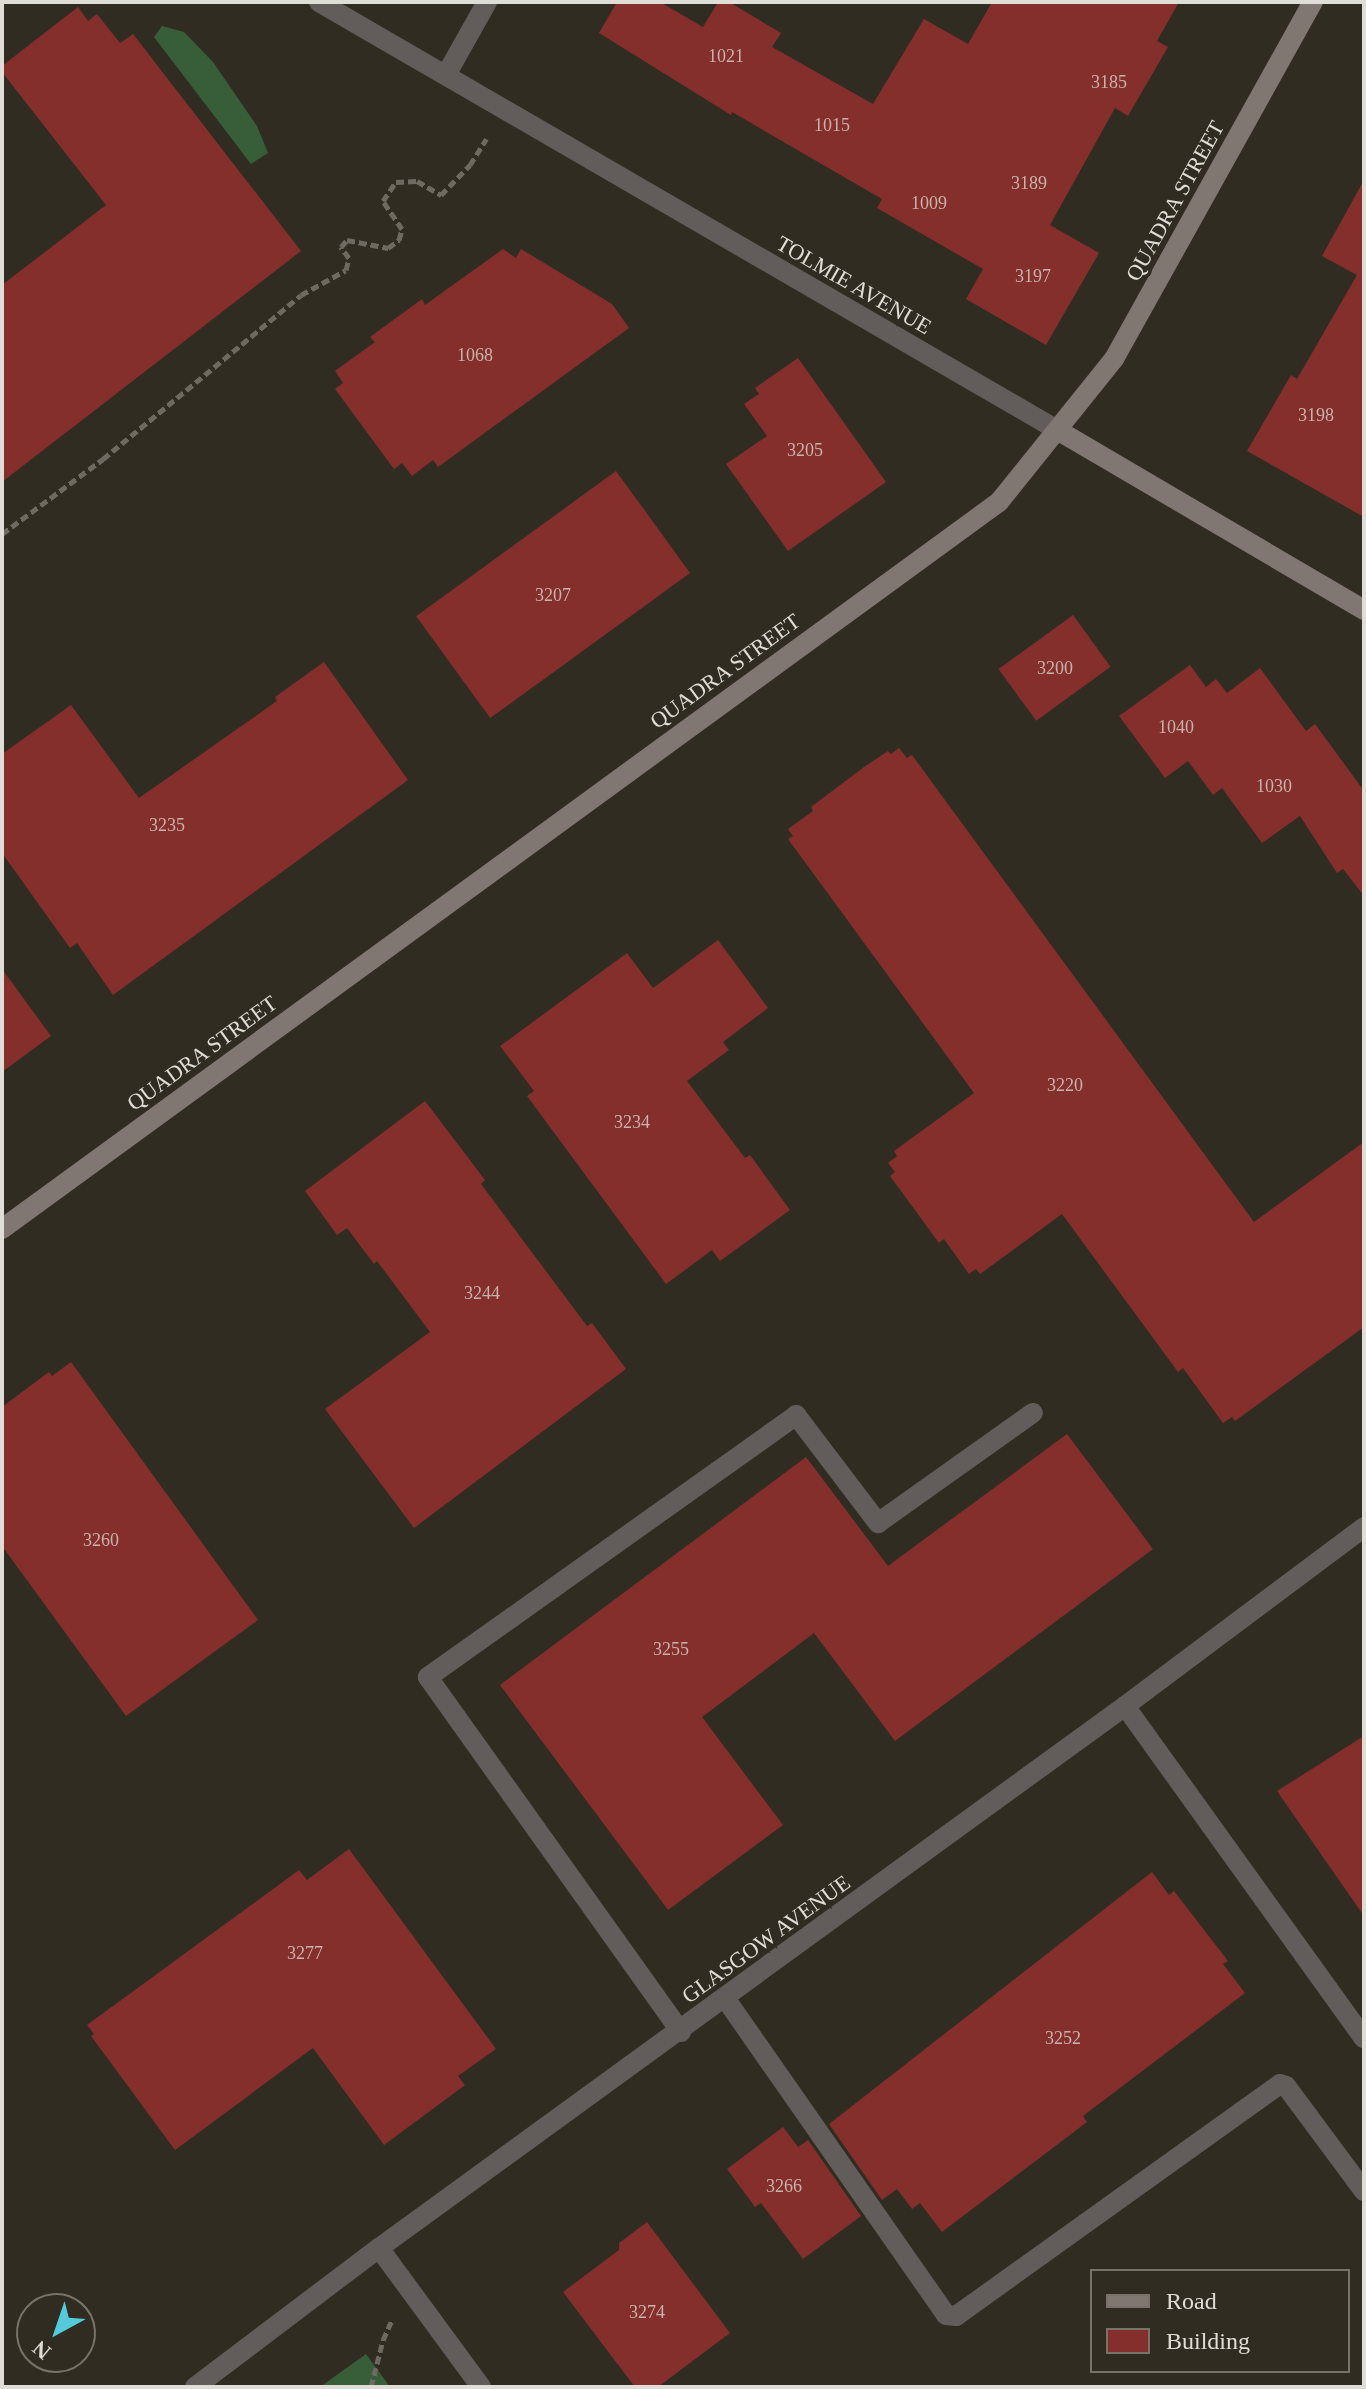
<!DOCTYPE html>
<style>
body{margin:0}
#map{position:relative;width:1366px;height:2389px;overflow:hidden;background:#312c22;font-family:"Times New Roman",serif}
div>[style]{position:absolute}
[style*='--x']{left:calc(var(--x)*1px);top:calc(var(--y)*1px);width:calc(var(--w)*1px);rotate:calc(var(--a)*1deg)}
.green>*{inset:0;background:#385d39}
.building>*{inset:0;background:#842f2b;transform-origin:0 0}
.path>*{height:5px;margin-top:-2.5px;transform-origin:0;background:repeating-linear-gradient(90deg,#6e6a61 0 8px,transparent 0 12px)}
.lane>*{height:20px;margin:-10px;padding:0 10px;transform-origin:10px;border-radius:10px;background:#625d5a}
.street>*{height:20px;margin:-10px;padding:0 10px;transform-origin:10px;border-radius:10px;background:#625d5a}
.secondary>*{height:20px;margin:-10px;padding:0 10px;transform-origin:10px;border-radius:10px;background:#807772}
span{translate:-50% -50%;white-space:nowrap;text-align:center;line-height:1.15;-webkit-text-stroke:7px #312c22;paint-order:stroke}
.number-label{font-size:18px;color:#c9b2ac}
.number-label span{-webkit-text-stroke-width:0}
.street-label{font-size:22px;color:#e0ddd7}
.frame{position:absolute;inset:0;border:4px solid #e0ddd7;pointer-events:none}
.legend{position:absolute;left:1090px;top:2269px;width:260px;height:104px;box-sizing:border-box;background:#312c22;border:2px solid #77736a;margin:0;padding:10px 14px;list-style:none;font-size:24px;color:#e0ddd7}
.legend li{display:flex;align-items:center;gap:16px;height:40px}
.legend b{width:40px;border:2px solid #77736a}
.north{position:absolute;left:16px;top:2293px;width:80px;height:80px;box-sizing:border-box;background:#312c22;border:2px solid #77736a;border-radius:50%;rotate:220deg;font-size:22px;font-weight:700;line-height:32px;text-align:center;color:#e0ddd7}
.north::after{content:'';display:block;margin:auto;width:28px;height:36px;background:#53cbdb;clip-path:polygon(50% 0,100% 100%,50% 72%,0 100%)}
</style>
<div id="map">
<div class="green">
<div style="clip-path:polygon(162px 26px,184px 32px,213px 62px,257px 126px,268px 153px,251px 164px,154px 37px)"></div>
<div style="clip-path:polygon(366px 2354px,390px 2387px,320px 2387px)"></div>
</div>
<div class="building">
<div style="clip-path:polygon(617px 2px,660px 2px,703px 27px,718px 2px,729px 2px,781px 33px,772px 47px,873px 104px,924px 19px,968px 44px,992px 2px,1179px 2px,1157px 41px,1168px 47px,1128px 116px,1115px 108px,1050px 225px,1099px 253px,1046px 345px,966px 299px,983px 269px,877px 208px,882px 199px,732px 112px,731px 115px,599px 33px)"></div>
<div style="clip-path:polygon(78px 7px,88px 21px,97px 14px,120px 43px,133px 34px,301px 251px,2px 482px,2px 285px,106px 205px,2px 72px,2px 66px)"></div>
<div style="clip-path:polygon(1364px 180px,1364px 517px,1247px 451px,1291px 375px,1297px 379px,1357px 275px,1322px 256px)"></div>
<div style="clip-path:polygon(503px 249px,516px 258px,521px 249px,612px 304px,629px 328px,438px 467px,433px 460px,412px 476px,402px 463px,394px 469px,335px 389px,343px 383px,335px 371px,375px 342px,370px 337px,422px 299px,425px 305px)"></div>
<div style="clip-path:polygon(798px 358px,886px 482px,788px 551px,726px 464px,767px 436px,744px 404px,759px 394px,755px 388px)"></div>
<div style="left:616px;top:471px;width:126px;height:247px;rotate:54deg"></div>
<div style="left:1073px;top:615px;width:64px;height:92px;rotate:54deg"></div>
<div style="clip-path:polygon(324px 662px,408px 780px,113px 995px,77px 943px,70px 948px,2px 853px,2px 754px,71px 705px,139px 798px,277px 701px,275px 697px)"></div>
<div style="clip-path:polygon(1190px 665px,1206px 687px,1216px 679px,1227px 693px,1260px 668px,1306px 731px,1315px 724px,1364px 791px,1364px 896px,1343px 869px,1337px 873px,1300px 816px,1262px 843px,1222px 788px,1213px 795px,1188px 761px,1165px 778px,1119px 716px)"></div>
<div style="clip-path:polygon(899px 748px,907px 758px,912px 755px,1254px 1222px,1364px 1142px,1364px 1327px,1235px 1421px,1232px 1417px,1223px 1423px,1183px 1368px,1178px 1372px,1062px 1214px,980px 1274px,976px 1269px,969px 1274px,944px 1239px,939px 1243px,890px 1176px,895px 1172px,888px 1163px,897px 1156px,894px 1151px,974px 1093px,788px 839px,793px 836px,788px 829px,813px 811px,811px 807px,864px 767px,888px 751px,891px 754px)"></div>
<div style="clip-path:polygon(718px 940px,768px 1008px,723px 1042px,729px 1050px,687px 1081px,745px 1158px,750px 1155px,790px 1210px,720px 1261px,712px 1250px,666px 1284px,527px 1096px,534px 1091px,500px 1046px,627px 953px,653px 988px)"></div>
<div style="clip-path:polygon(2px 969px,51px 1036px,2px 1072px)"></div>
<div style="clip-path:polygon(425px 1101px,485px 1180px,481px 1184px,587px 1326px,592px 1323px,626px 1369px,414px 1528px,325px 1409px,430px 1332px,377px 1261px,374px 1264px,347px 1228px,337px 1235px,305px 1191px)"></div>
<div style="clip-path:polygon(71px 1362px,258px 1620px,126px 1716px,2px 1546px,2px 1407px,49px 1372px,52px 1376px)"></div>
<div style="clip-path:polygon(1067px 1434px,1153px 1549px,895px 1741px,814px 1633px,702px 1717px,783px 1825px,668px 1910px,500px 1685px,806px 1457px,888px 1566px)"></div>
<div style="clip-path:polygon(1364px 1736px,1364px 1916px,1277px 1791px)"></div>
<div style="clip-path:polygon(349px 1849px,496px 2049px,458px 2076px,465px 2085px,384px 2145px,313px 2048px,175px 2150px,91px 2036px,94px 2034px,87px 2025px,299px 1870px,307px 1880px)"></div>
<div style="clip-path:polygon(1152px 1872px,1169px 1895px,1174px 1891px,1228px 1961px,1223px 1964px,1245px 1993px,1083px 2116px,1087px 2122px,942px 2232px,920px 2203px,912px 2209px,897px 2189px,882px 2200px,829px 2124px)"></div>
<div style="clip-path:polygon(783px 2127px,798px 2147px,808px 2140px,861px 2216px,803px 2259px,761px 2203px,755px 2207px,727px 2169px)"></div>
<div style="clip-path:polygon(647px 2222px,730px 2333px,658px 2387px,635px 2387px,563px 2292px,619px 2250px,619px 2243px)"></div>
</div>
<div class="path">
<div style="--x:2;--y:534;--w:126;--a:-36.6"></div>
<div style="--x:103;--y:459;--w:257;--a:-39.6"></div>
<div style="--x:301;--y:295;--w:51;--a:-29.1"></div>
<div style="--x:346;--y:270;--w:12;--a:-76"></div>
<div style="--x:349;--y:258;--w:14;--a:-126"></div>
<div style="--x:341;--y:247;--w:9;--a:-49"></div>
<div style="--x:347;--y:240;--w:42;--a:11"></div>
<div style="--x:388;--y:248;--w:14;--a:-36"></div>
<div style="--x:399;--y:240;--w:11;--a:-75"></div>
<div style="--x:402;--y:229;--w:34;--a:-124"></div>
<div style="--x:383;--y:201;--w:23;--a:-56"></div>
<div style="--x:396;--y:182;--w:21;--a:-3"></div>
<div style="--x:417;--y:181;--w:28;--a:30"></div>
<div style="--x:441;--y:195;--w:42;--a:-46"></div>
<div style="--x:470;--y:165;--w:31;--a:-58"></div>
<div style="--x:371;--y:2387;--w:49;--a:-75.7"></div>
<div style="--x:383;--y:2340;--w:22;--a:-66"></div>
</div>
<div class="lane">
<div style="--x:1125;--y:1706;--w:409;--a:54.3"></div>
<div style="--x:725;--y:1998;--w:386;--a:55.1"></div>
<div style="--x:946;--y:2315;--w:10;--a:6"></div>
<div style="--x:956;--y:2316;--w:398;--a:-35.6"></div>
<div style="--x:1280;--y:2084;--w:6;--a:18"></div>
<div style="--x:1286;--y:2086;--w:131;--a:53.4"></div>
<div style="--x:681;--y:2032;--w:436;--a:-125.5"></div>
<div style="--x:428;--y:1677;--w:452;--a:-35.4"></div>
<div style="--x:796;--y:1415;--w:136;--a:52.8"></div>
<div style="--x:878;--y:1523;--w:190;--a:-35.4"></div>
</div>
<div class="street">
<div style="--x:319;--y:2;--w:855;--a:30.1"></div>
<div style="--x:446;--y:75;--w:84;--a:-60.7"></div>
<div style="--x:379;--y:2248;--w:172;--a:53.7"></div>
<div style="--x:195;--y:2387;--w:231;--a:-37.1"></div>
<div style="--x:379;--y:2248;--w:922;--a:-36"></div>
<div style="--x:1125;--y:1706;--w:299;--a:-36.8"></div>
</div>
<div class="secondary">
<div style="--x:1059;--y:431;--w:354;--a:30.4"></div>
<div style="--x:2;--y:1229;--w:1234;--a:-36.1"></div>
<div style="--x:999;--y:502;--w:184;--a:-51.2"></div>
<div style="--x:1114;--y:359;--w:409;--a:-60.9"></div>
</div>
<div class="number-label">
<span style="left:726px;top:56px">1021</span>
<span style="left:1109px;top:82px">3185</span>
<span style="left:832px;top:125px">1015</span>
<span style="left:1029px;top:183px">3189</span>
<span style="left:929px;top:203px">1009</span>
<span style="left:1033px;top:276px">3197</span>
<span style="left:475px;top:355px">1068</span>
<span style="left:1316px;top:415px">3198</span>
<span style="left:805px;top:450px">3205</span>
<span style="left:553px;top:595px">3207</span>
<span style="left:1055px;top:668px">3200</span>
<span style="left:1176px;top:727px">1040</span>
<span style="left:1274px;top:786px">1030</span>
<span style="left:167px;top:825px">3235</span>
<span style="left:1065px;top:1085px">3220</span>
<span style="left:632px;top:1122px">3234</span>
<span style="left:482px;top:1293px">3244</span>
<span style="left:101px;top:1540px">3260</span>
<span style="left:671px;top:1649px">3255</span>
<span style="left:305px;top:1953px">3277</span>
<span style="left:1063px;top:2038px">3252</span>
<span style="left:784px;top:2186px">3266</span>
<span style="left:647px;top:2312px">3274</span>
</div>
<div class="street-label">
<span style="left:1175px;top:201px;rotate:-61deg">QUADRA STREET</span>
<span style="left:854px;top:285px;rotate:30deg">TOLMIE AVENUE</span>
<span style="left:725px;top:671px;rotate:-36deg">QUADRA STREET</span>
<span style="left:202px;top:1053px;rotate:-36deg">QUADRA STREET</span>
<span style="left:766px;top:1939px;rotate:-36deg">GLASGOW AVENUE</span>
</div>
<div class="frame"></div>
<ul class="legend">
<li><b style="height:10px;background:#807772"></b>Road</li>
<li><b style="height:22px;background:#842f2b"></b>Building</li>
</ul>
<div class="north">N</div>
</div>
